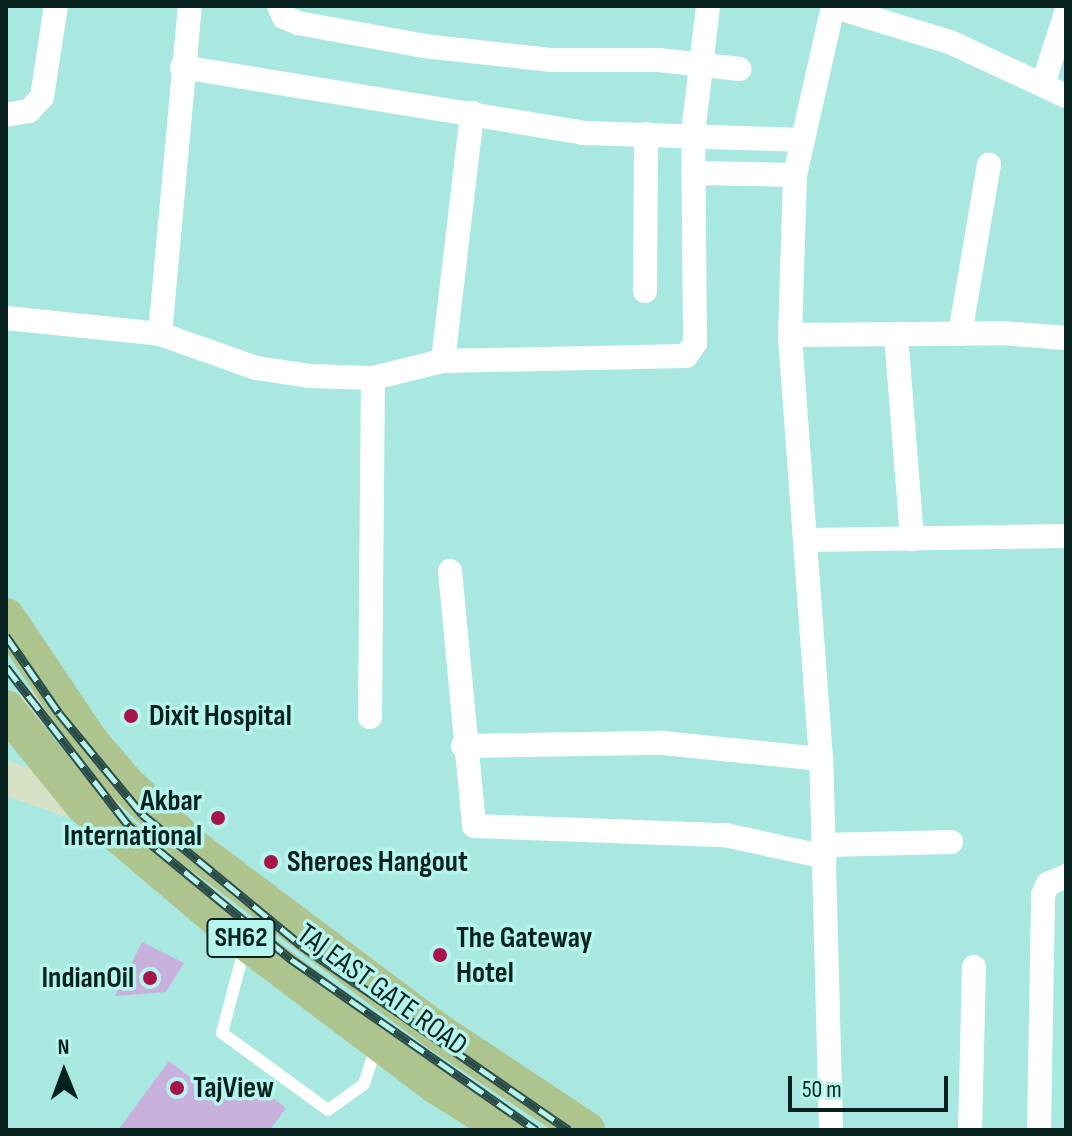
<!DOCTYPE html>
<style>
body{margin:0}
#map{position:relative;width:1072px;height:1136px;overflow:hidden;background:#a8e8e1;font-family:"Sofia Sans Condensed",sans-serif}
div>[style]{position:absolute}
[style*='--x']{left:calc(var(--x)*1px);top:calc(var(--y)*1px);width:calc(var(--w)*1px);rotate:calc(var(--a)*1deg)}
.building>*{inset:0;background:#c7b1dc}
.service>*{height:12px;margin:-6px;padding:0 6px;transform-origin:6px;border-radius:6px;background:#fff}
.minor>*{height:24px;margin:-12px;padding:0 12px;transform-origin:12px;border-radius:12px;background:#fff}
.secondary>*{height:34px;margin:-17px;padding:0 17px;transform-origin:17px;border-radius:17px;background:#d6e1c6}
.primary>*{height:38px;margin:-19px;padding:0 19px;transform-origin:19px;border-radius:19px;background:#aec48e}
.rail>*{height:9px;margin-top:-4.5px;transform-origin:0;background:repeating-linear-gradient(90deg,#b5f5ee 0 18px,#2a4d4a 0 36px);box-sizing:border-box;border-block:2px solid #2a4d4a}
.dots>*{width:22px;height:22px;translate:-50% -50%;box-sizing:border-box;border:4px solid #b5f5ee;border-radius:50%}
span{translate:-50% -50%;white-space:nowrap;text-align:center;line-height:1.15;-webkit-text-stroke:7px #b5f5ee;paint-order:stroke}
.shield-label span{padding:2px 6px;background:#b5f5ee;border:2px solid;border-radius:6px;-webkit-text-stroke-width:0}
.shield-label{font-size:28px;color:#07211f;font-weight:700}
.poi-label{font-size:30px;color:#07211f;font-weight:700}
.left{translate:0 -50%;text-align:left}
.right{translate:-100% -50%;text-align:right}
.street-label{font-size:30px;color:#07211f}
.frame{position:absolute;inset:0;border:8px solid #07211f;pointer-events:none}
.north{position:absolute;left:24px;top:1032px;width:80px;height:80px;-webkit-text-stroke:6px #b5f5ee;paint-order:stroke;rotate:359deg;font-size:22px;font-weight:700;line-height:32px;text-align:center;color:#07211f}
.north::after{content:'';display:block;margin:auto;width:28px;height:36px;background:#07211f;clip-path:polygon(50% 0,100% 100%,50% 72%,0 100%)}
.scale{position:absolute;left:788px;top:1076px;width:160px;height:36px;box-sizing:border-box;border:4px solid #07211f;border-top:0;padding-left:10px;font-size:24px;line-height:28px;white-space:nowrap;color:#07211f;-webkit-text-stroke:6px #b5f5ee;paint-order:stroke}
</style>
<div id="map">
<div class="building">
<div style="clip-path:polygon(142px 942px,184px 963px,166px 992px,115px 996px)"></div>
<div style="clip-path:polygon(169px 1061px,222px 1101px,242px 1074px,286px 1108px,270px 1130px,118px 1130px)"></div>
</div>
<div class="service">
<div style="--x:245;--y:946;--w:90;--a:104.8"></div>
<div style="--x:222;--y:1033;--w:131;--a:36"></div>
<div style="--x:328;--y:1110;--w:44;--a:-35.8"></div>
<div style="--x:364;--y:1084;--w:39;--a:-72"></div>
</div>
<div class="minor">
<div style="--x:279;--y:6;--w:12;--a:66"></div>
<div style="--x:284;--y:17;--w:15;--a:23"></div>
<div style="--x:298;--y:23;--w:128;--a:10.3"></div>
<div style="--x:424;--y:46;--w:127;--a:6.3"></div>
<div style="--x:550;--y:60;--w:109;--a:0"></div>
<div style="--x:659;--y:60;--w:81;--a:6.4"></div>
<div style="--x:832;--y:6;--w:123;--a:17"></div>
<div style="--x:950;--y:42;--w:128;--a:25"></div>
<div style="--x:182;--y:67;--w:406;--a:9.3"></div>
<div style="--x:583;--y:133;--w:219;--a:1.8"></div>
<div style="--x:1043;--y:84;--w:75;--a:-72.1"></div>
<div style="--x:6;--y:115;--w:23;--a:-10"></div>
<div style="--x:29;--y:111;--w:19;--a:-47"></div>
<div style="--x:42;--y:97;--w:92;--a:-81.3"></div>
<div style="--x:693;--y:173;--w:102;--a:1.1"></div>
<div style="--x:645;--y:291;--w:157;--a:-89.6"></div>
<div style="--x:6;--y:318;--w:155;--a:5.9"></div>
<div style="--x:160;--y:334;--w:102;--a:19.5"></div>
<div style="--x:256;--y:368;--w:55;--a:8.4"></div>
<div style="--x:310;--y:376;--w:63;--a:1.8"></div>
<div style="--x:373;--y:378;--w:72;--a:-13.7"></div>
<div style="--x:443;--y:361;--w:243;--a:-1.2"></div>
<div style="--x:686;--y:356;--w:16;--a:-55"></div>
<div style="--x:695;--y:343;--w:209;--a:-90.5"></div>
<div style="--x:693;--y:134;--w:129;--a:-83.3"></div>
<div style="--x:160;--y:334;--w:329;--a:-84.8"></div>
<div style="--x:960;--y:334;--w:172;--a:-80.3"></div>
<div style="--x:790;--y:335;--w:212;--a:-0.5"></div>
<div style="--x:1002;--y:333;--w:64;--a:4.5"></div>
<div style="--x:896;--y:335;--w:205;--a:85.5"></div>
<div style="--x:443;--y:361;--w:250;--a:-83.3"></div>
<div style="--x:809;--y:540;--w:257;--a:-0.9"></div>
<div style="--x:450;--y:571;--w:256;--a:84.6"></div>
<div style="--x:474;--y:826;--w:251;--a:2.1"></div>
<div style="--x:725;--y:835;--w:102;--a:12.4"></div>
<div style="--x:370;--y:717;--w:339;--a:-89.5"></div>
<div style="--x:463;--y:746;--w:200;--a:-0.9"></div>
<div style="--x:663;--y:743;--w:159;--a:5.8"></div>
<div style="--x:825;--y:845;--w:126;--a:-1.4"></div>
<div style="--x:831;--y:1130;--w:371;--a:-91.5"></div>
<div style="--x:821;--y:759;--w:425;--a:-94.2"></div>
<div style="--x:790;--y:335;--w:160;--a:-88.2"></div>
<div style="--x:795;--y:175;--w:173;--a:-77.3"></div>
<div style="--x:970;--y:1130;--w:163;--a:-88.6"></div>
<div style="--x:1039;--y:1130;--w:235;--a:-89"></div>
<div style="--x:1043;--y:895;--w:12;--a:-66"></div>
<div style="--x:1048;--y:884;--w:20;--a:-24"></div>
</div>
<div class="secondary">
<div style="--x:6;--y:718;--w:58;--a:-22.2"></div>
<div style="--x:6;--y:778;--w:83;--a:19.1"></div>
<div style="--x:84;--y:805;--w:47;--a:-26.6"></div>
</div>
<div class="primary">
<div style="--x:6;--y:617;--w:151;--a:56.1"></div>
<div style="--x:90;--y:742;--w:55;--a:49.4"></div>
<div style="--x:126;--y:784;--w:93;--a:43.7"></div>
<div style="--x:193;--y:848;--w:306;--a:36.9"></div>
<div style="--x:438;--y:1032;--w:178;--a:33.5"></div>
<div style="--x:6;--y:709;--w:124;--a:50.9"></div>
<div style="--x:84;--y:805;--w:199;--a:40.3"></div>
<div style="--x:236;--y:934;--w:253;--a:37"></div>
<div style="--x:438;--y:1086;--w:83;--a:32.2"></div>
</div>
<div class="rail">
<div style="--x:6;--y:636;--w:93;--a:55.5"></div>
<div style="--x:59;--y:713;--w:131;--a:50.6"></div>
<div style="--x:142;--y:814;--w:207;--a:39.5"></div>
<div style="--x:302;--y:946;--w:324;--a:34.6"></div>
<div style="--x:6;--y:667;--w:201;--a:52.3"></div>
<div style="--x:129;--y:826;--w:210;--a:39.4"></div>
<div style="--x:291;--y:959;--w:299;--a:34.9"></div>
</div>
<div class="dots">
<div style="left:131px;top:716px;background:#a8144a"></div>
<div style="left:218px;top:818px;background:#a8144a"></div>
<div style="left:271px;top:862px;background:#a8144a"></div>
<div style="left:440px;top:955px;background:#a8144a"></div>
<div style="left:150px;top:978px;background:#a8144a"></div>
<div style="left:177px;top:1088px;background:#a8144a"></div>
</div>
<div class="shield-label">
<span style="left:241px;top:938px">SH62</span>
</div>
<div class="poi-label">
<span class="left" style="left:149px;top:716px">Dixit Hospital</span>
<span class="right" style="left:202px;top:818px">Akbar<br>International</span>
<span class="left" style="left:287px;top:862px">Sheroes Hangout</span>
<span class="left" style="left:456px;top:955px">The Gateway<br>Hotel</span>
<span class="right" style="left:134px;top:978px">IndianOil</span>
<span class="left" style="left:193px;top:1088px">TajView</span>
</div>
<div class="street-label">
<span style="left:382px;top:990px;rotate:36deg">TAJ EAST GATE ROAD</span>
</div>
<div class="frame"></div>
<div class="north">N</div>
<div class="scale">50 m</div>
</div>
